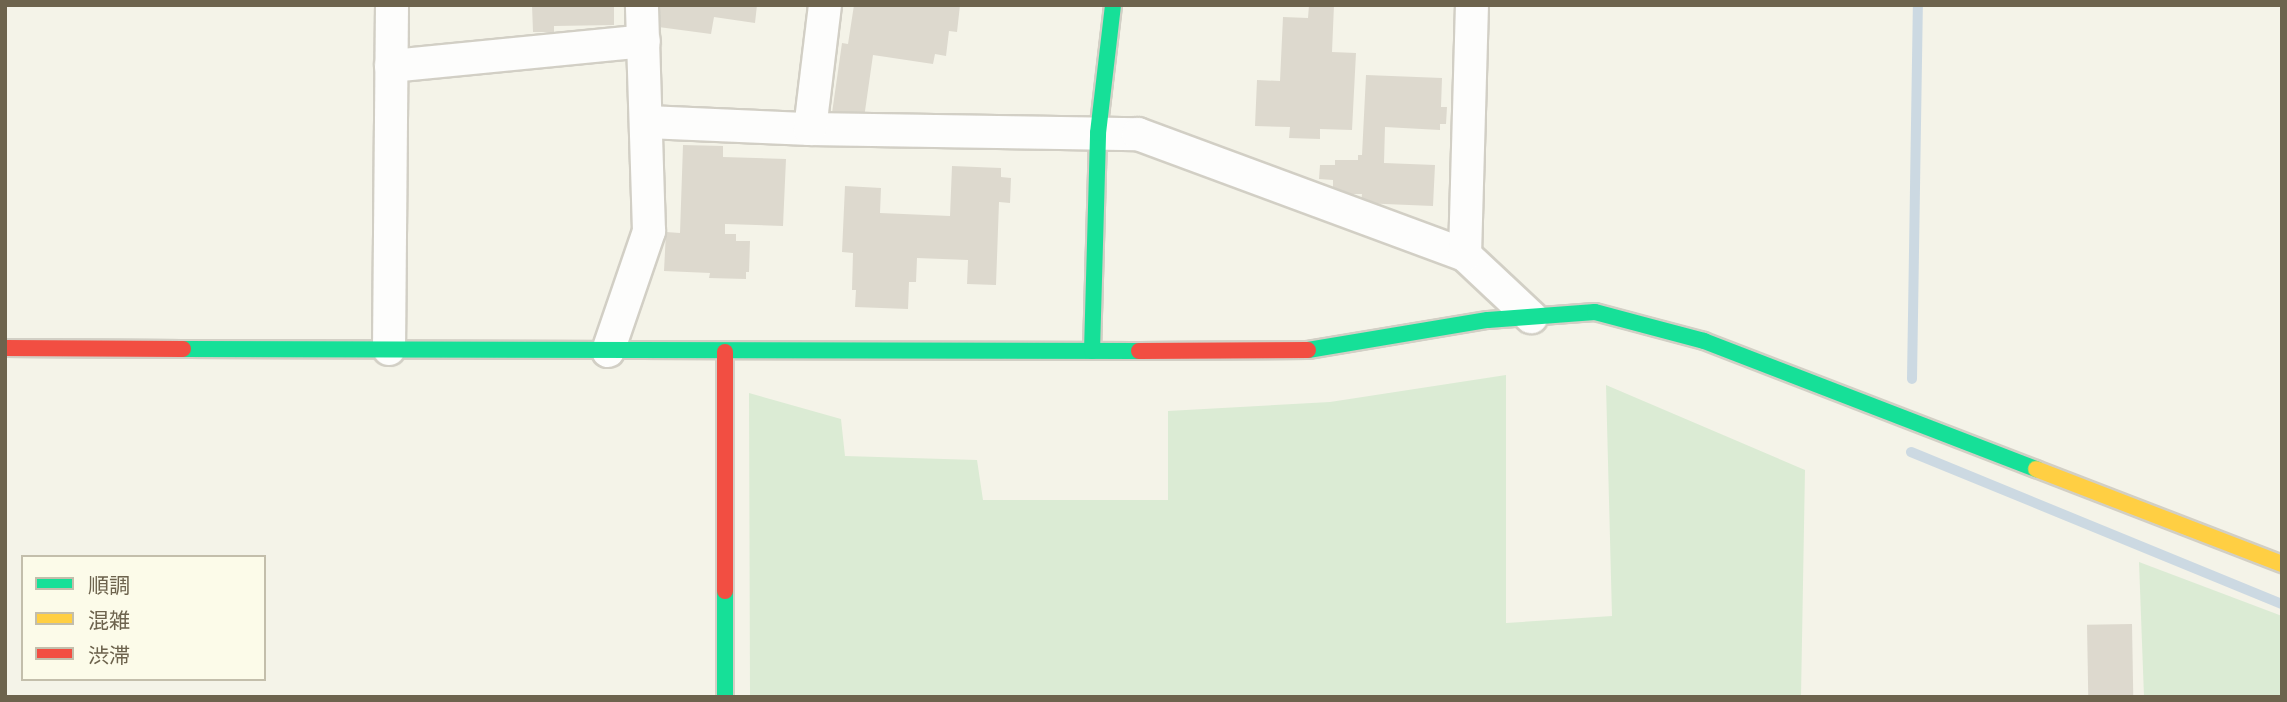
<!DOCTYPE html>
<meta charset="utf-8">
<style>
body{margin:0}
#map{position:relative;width:2287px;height:702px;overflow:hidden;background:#f4f3e8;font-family:"PT Sans","Noto Sans JP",sans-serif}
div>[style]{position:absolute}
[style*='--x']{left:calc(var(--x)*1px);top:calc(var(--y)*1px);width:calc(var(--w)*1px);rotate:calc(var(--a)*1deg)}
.green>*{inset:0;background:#dbebd4}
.stream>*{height:10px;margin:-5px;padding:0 5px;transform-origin:5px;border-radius:5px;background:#ccd9e2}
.building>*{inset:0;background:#ddd9ce;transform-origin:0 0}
.roads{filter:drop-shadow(2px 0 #d2cfc5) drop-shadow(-2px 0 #d2cfc5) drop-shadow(0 2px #d2cfc5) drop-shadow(0 -2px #d2cfc5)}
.street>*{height:32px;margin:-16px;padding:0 16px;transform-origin:16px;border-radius:16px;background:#fdfdfc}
.fast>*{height:16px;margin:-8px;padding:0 8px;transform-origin:8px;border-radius:8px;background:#16e098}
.slow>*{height:16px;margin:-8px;padding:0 8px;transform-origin:8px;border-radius:8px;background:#ffcf43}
.jam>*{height:16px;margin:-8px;padding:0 8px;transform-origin:8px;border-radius:8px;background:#f24e42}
span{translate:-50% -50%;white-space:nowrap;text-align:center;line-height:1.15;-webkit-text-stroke:7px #fcfbe9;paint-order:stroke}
.frame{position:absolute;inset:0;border:7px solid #6d634d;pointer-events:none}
.legend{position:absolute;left:21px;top:555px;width:245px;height:126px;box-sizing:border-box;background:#fcfbe9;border:2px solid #c3beab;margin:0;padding:9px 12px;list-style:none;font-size:21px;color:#6d634d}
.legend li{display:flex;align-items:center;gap:14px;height:35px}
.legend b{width:35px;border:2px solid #c3beab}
</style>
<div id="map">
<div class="green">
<div style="clip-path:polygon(1506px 375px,1506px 623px,1612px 616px,1606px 385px,1805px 470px,1801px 697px,750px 697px,749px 393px,841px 419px,845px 456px,977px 460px,983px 500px,1168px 500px,1168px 411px,1330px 402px)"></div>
<div style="clip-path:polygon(2139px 562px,2282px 616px,2282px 697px,2144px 697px)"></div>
</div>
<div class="stream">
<div style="--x:1912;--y:379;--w:374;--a:-89.1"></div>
<div style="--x:1911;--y:452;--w:401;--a:22.3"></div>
</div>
<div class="building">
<div style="clip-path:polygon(532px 5px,614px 5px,614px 25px,554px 26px,554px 32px,533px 32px)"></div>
<div style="clip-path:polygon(654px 5px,757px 5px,755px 23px,714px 17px,711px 34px,651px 26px)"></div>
<div style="clip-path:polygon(854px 5px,960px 5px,957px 32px,949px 31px,946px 56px,935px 54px,933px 64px,873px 55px,864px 118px,832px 113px,842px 43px,848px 44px)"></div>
<div style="clip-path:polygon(1309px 5px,1334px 5px,1332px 52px,1356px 53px,1352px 130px,1320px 129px,1320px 139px,1289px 138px,1290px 127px,1255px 126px,1257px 80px,1280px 81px,1283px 17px,1308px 18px)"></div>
<div style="clip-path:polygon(1366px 75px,1442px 78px,1441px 107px,1447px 107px,1446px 124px,1440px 124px,1440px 130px,1385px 127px,1384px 163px,1435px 165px,1433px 206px,1361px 203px,1362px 194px,1333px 194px,1333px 180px,1319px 179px,1320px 165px,1335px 165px,1335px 160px,1358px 160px,1358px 155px,1362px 155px)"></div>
<div style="clip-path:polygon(683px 145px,723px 146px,723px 157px,786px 159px,783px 226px,725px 224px,725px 234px,736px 234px,736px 241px,750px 241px,749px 272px,746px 272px,746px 279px,709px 278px,710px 273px,664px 271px,666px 232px,680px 233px)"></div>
<div style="clip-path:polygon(952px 166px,1001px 168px,1001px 177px,1011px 178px,1010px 203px,999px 202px,996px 285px,967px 284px,968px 260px,917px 258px,916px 282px,909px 282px,908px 309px,855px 307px,856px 290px,852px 290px,853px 253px,842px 252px,845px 186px,881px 188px,880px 213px,950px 216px)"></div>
<div style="left:2132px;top:624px;width:73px;height:45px;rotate:89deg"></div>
</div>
<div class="roads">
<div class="street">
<div style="--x:391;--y:66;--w:254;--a:-5.6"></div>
<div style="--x:647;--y:122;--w:163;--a:2.5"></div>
<div style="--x:810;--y:129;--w:328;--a:0.9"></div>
<div style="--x:1138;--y:134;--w:349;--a:20.3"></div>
<div style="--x:1465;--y:255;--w:91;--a:43.2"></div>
<div style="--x:810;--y:129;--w:125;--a:-83.1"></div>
<div style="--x:1465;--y:255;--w:250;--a:-88.4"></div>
<div style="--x:389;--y:349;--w:344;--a:-89.5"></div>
<div style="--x:608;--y:351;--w:127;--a:-71.1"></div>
<div style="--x:649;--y:231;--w:226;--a:-91.8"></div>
</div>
<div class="fast">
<div style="--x:183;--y:349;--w:956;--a:0.12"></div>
<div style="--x:1308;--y:350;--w:182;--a:-9.5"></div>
<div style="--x:1488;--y:320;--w:107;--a:-4.3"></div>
<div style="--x:1595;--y:312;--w:113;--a:14.9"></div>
<div style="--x:1704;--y:341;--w:356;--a:21.1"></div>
<div style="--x:1092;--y:351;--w:218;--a:-88.4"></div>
<div style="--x:1098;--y:133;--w:129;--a:-83.3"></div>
<div style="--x:725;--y:591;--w:106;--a:90"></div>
</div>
<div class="slow">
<div style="--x:2036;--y:469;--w:264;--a:21.1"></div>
</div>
<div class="jam">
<div style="--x:5;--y:348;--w:178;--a:0.3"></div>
<div style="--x:1139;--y:351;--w:169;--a:-0.3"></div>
<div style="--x:725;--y:352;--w:239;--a:90"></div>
</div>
</div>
<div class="frame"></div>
<ul class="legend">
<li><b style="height:9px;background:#16e098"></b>順調</li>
<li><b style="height:9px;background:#ffcf43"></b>混雑</li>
<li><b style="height:9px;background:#f24e42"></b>渋滞</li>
</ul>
</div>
